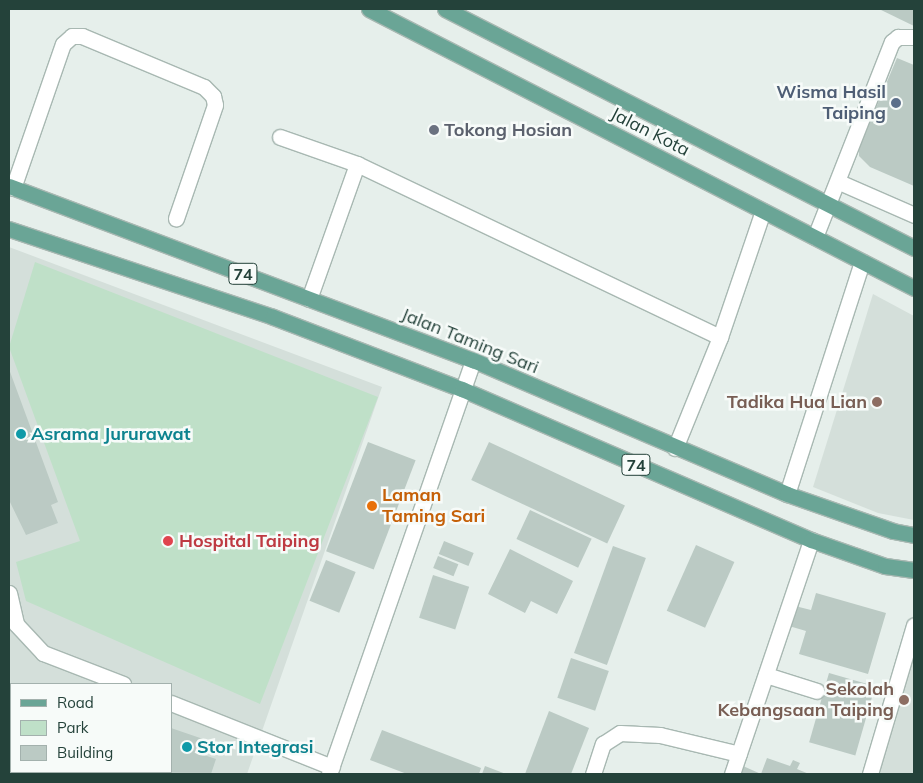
<!DOCTYPE html>
<style>
body{margin:0}
#map{position:relative;width:923px;height:783px;overflow:hidden;background:#e6efeb;font-family:Mulish,sans-serif}
div>[style]{position:absolute}
[style*='--x']{left:calc(var(--x)*1px);top:calc(var(--y)*1px);width:calc(var(--w)*1px);rotate:calc(var(--a)*1deg)}
.built>*{inset:0;background:#d4dfda}
.green>*{inset:0;background:#bfe0c8}
.building>*{inset:0;background:#bbcac4;transform-origin:0 0}
.roads{filter:drop-shadow(1px 0 #a8b8b2) drop-shadow(-1px 0 #a8b8b2) drop-shadow(0 1px #a8b8b2) drop-shadow(0 -1px #a8b8b2)}
.minor>*{height:15px;margin:-7.5px;padding:0 7.5px;transform-origin:7.5px;border-radius:7.5px;background:#fff}
.major>*{height:15px;margin:-7.5px;padding:0 7.5px;transform-origin:7.5px;border-radius:7.5px;background:#6aa596}
.dots>*{width:14px;height:14px;translate:-50% -50%;box-sizing:border-box;border:2px solid #f7fbf9;border-radius:50%}
span{translate:-50% -50%;white-space:nowrap;text-align:center;line-height:1.15;-webkit-text-stroke:5px #f7fbf9;paint-order:stroke}
.shield-label span{padding:1px 4px;background:#f7fbf9;border:1px solid;border-radius:4px;-webkit-text-stroke-width:0}
.shield-label{font-size:16px;color:#24423a;font-weight:700}
.service-label{font-size:18px;color:#4e5e75;font-weight:700}
.right{translate:-100% -50%;text-align:right}
.worship-label{font-size:18px;color:#5b616d;font-weight:700}
.left{translate:0 -50%;text-align:left}
.street-label{font-size:18px;color:#24423a}
.education-label{font-size:18px;color:#785e54;font-weight:700}
.culture-label{font-size:18px;color:#0d838f;font-weight:700}
.food-label{font-size:18px;color:#c56008;font-weight:700}
.health-label{font-size:18px;color:#be3a42;font-weight:700}
.frame{position:absolute;inset:0;border:10px solid #24423a;pointer-events:none}
.legend{position:absolute;left:10px;top:683px;width:162px;height:90px;box-sizing:border-box;background:#f7fbf9;border:1px solid #a3b1ad;margin:0;padding:6px 9px;list-style:none;font-size:15px;color:#24423a}
.legend li{display:flex;align-items:center;gap:10px;height:25px}
.legend b{width:25px;border:1px solid #a3b1ad}
</style>
<div id="map">
<div class="built">
<div style="clip-path:polygon(evenodd,9px 247px,382px 387px,247px 774px,9px 774px,9px 247px,11px 684px,171px 684px,171px 772px,11px 772px,11px 684px)"></div>
<div style="clip-path:polygon(873px 294px,914px 316px,914px 520px,878px 513px,813px 487px)"></div>
<div style="clip-path:polygon(914px 625px,914px 774px,872px 774px)"></div>
</div>
<div class="green">
<div style="clip-path:polygon(35px 262px,378px 397px,260px 704px,26px 601px,16px 562px,80px 541px,9px 347px)"></div>
</div>
<div class="building">
<div style="clip-path:polygon(879px 9px,914px 9px,914px 26px)"></div>
<div style="clip-path:polygon(897px 58px,914px 65px,914px 186px,870px 167px,859px 156px,859px 148px)"></div>
<div style="clip-path:polygon(9px 369px,58px 502px,51px 505px,58px 523px,26px 535px,9px 500px)"></div>
<div style="left:368px;top:442px;width:51px;height:117px;rotate:21deg"></div>
<div style="left:489px;top:442px;width:150px;height:42px;rotate:25deg"></div>
<div style="left:530px;top:510px;width:68px;height:32px;rotate:25deg"></div>
<div style="left:444px;top:541px;width:32px;height:14px;rotate:22deg"></div>
<div style="left:696px;top:545px;width:42px;height:72px;rotate:24deg"></div>
<div style="left:613px;top:546px;width:35px;height:114px;rotate:20deg"></div>
<div style="clip-path:polygon(510px 549px,573px 581px,557px 614px,531px 601px,525px 613px,488px 594px)"></div>
<div style="left:438px;top:556px;width:22px;height:13px;rotate:22deg"></div>
<div style="left:326px;top:560px;width:32px;height:44px;rotate:22deg"></div>
<div style="left:433px;top:575px;width:38px;height:45px;rotate:18deg"></div>
<div style="clip-path:polygon(816px 593px,886px 613px,868px 674px,799px 654px,806px 631px,789px 626px,795px 606px,811px 610px)"></div>
<div style="left:571px;top:658px;width:40px;height:42px;rotate:19deg"></div>
<div style="left:829px;top:673px;width:48px;height:72px;rotate:16deg"></div>
<div style="clip-path:polygon(549px 711px,589px 728px,571px 774px,525px 774px)"></div>
<div style="clip-path:polygon(171px 728px,206px 740px,201px 754px,216px 759px,211px 774px,128px 772px,171px 772px)"></div>
<div style="clip-path:polygon(382px 730px,481px 768px,479px 774px,407px 774px,370px 760px)"></div>
<div style="clip-path:polygon(767px 758px,790px 766px,793px 760px,800px 763px,797px 769px,809px 774px,740px 774px,743px 766px,761px 774px)"></div>
<div style="clip-path:polygon(485px 766px,506px 774px,482px 774px)"></div>
</div>
<div class="roads">
<div class="minor">
<div style="--x:280;--y:137;--w:82;--a:19.3"></div>
<div style="--x:357;--y:164;--w:402;--a:25.5"></div>
<div style="--x:839;--y:182;--w:82;--a:23.7"></div>
<div style="--x:13;--y:188;--w:152;--a:-70.9"></div>
<div style="--x:63;--y:44;--w:12;--a:-42"></div>
<div style="--x:72;--y:36;--w:10;--a:0"></div>
<div style="--x:82;--y:36;--w:132;--a:22.7"></div>
<div style="--x:204;--y:87;--w:13;--a:45"></div>
<div style="--x:213;--y:96;--w:9;--a:77"></div>
<div style="--x:215;--y:105;--w:120;--a:109"></div>
<div style="--x:815;--y:237;--w:210;--a:-68.5"></div>
<div style="--x:892;--y:42;--w:8;--a:-40"></div>
<div style="--x:898;--y:37;--w:16;--a:0"></div>
<div style="--x:309;--y:299;--w:143;--a:-70.4"></div>
<div style="--x:675;--y:448;--w:120;--a:-67.9"></div>
<div style="--x:720;--y:337;--w:133;--a:-71.2"></div>
<div style="--x:787;--y:494;--w:244;--a:-72.1"></div>
<div style="--x:9;--y:593;--w:32;--a:77"></div>
<div style="--x:16;--y:624;--w:40;--a:47"></div>
<div style="--x:43;--y:653;--w:86;--a:21.2"></div>
<div style="--x:766;--y:675;--w:53;--a:17.4"></div>
<div style="--x:171;--y:703;--w:173;--a:21.7"></div>
<div style="--x:329;--y:774;--w:438;--a:-70.8"></div>
<div style="--x:593;--y:774;--w:32;--a:-72"></div>
<div style="--x:603;--y:744;--w:20;--a:-33"></div>
<div style="--x:620;--y:733;--w:40;--a:2.9"></div>
<div style="--x:660;--y:735;--w:81;--a:13.5"></div>
<div style="--x:732;--y:774;--w:247;--a:-71.3"></div>
<div style="--x:870;--y:774;--w:155;--a:-73.5"></div>
</div>
<div class="major">
<div style="--x:369;--y:9;--w:612;--a:27.11"></div>
<div style="--x:445;--y:9;--w:526;--a:27"></div>
<div style="--x:9;--y:186;--w:496;--a:20.6"></div>
<div style="--x:473;--y:360;--w:341;--a:23.1"></div>
<div style="--x:787;--y:494;--w:112;--a:19.2"></div>
<div style="--x:893;--y:531;--w:21;--a:11"></div>
<div style="--x:9;--y:229;--w:278;--a:18.4"></div>
<div style="--x:273;--y:317;--w:202;--a:20.9"></div>
<div style="--x:462;--y:389;--w:380;--a:23.4"></div>
<div style="--x:811;--y:540;--w:78;--a:19.4"></div>
<div style="--x:885;--y:566;--w:29;--a:8"></div>
</div>
</div>
<div class="dots">
<div style="left:896px;top:103px;background:#5c6f8a"></div>
<div style="left:434px;top:130px;background:#6b7280"></div>
<div style="left:877px;top:402px;background:#8d6e63"></div>
<div style="left:21px;top:434px;background:#0f9aa8"></div>
<div style="left:372px;top:506px;background:#e8710a"></div>
<div style="left:168px;top:541px;background:#e0444e"></div>
<div style="left:904px;top:700px;background:#8d6e63"></div>
<div style="left:187px;top:747px;background:#0f9aa8"></div>
</div>
<div class="shield-label">
<span style="left:243px;top:274px">74</span>
<span style="left:636px;top:465px">74</span>
</div>
<div class="service-label">
<span class="right" style="left:886px;top:103px">Wisma Hasil<br>Taiping</span>
</div>
<div class="worship-label">
<span class="left" style="left:444px;top:130px">Tokong Hosian</span>
</div>
<div class="street-label">
<span style="left:650px;top:132px;rotate:27deg">Jalan Kota</span>
<span style="left:470px;top:341px;rotate:22deg">Jalan Taming Sari</span>
</div>
<div class="education-label">
<span class="right" style="left:867px;top:402px">Tadika Hua Lian</span>
<span class="right" style="left:894px;top:700px">Sekolah<br>Kebangsaan Taiping</span>
</div>
<div class="culture-label">
<span class="left" style="left:31px;top:434px">Asrama Jururawat</span>
<span class="left" style="left:197px;top:747px">Stor Integrasi</span>
</div>
<div class="food-label">
<span class="left" style="left:382px;top:506px">Laman<br>Taming Sari</span>
</div>
<div class="health-label">
<span class="left" style="left:179px;top:541px">Hospital Taiping</span>
</div>
<div class="frame"></div>
<ul class="legend">
<li><b style="height:6px;background:#6aa596"></b>Road</li>
<li><b style="height:14px;background:#bfe0c8"></b>Park</li>
<li><b style="height:14px;background:#bbcac4"></b>Building</li>
</ul>
</div>
